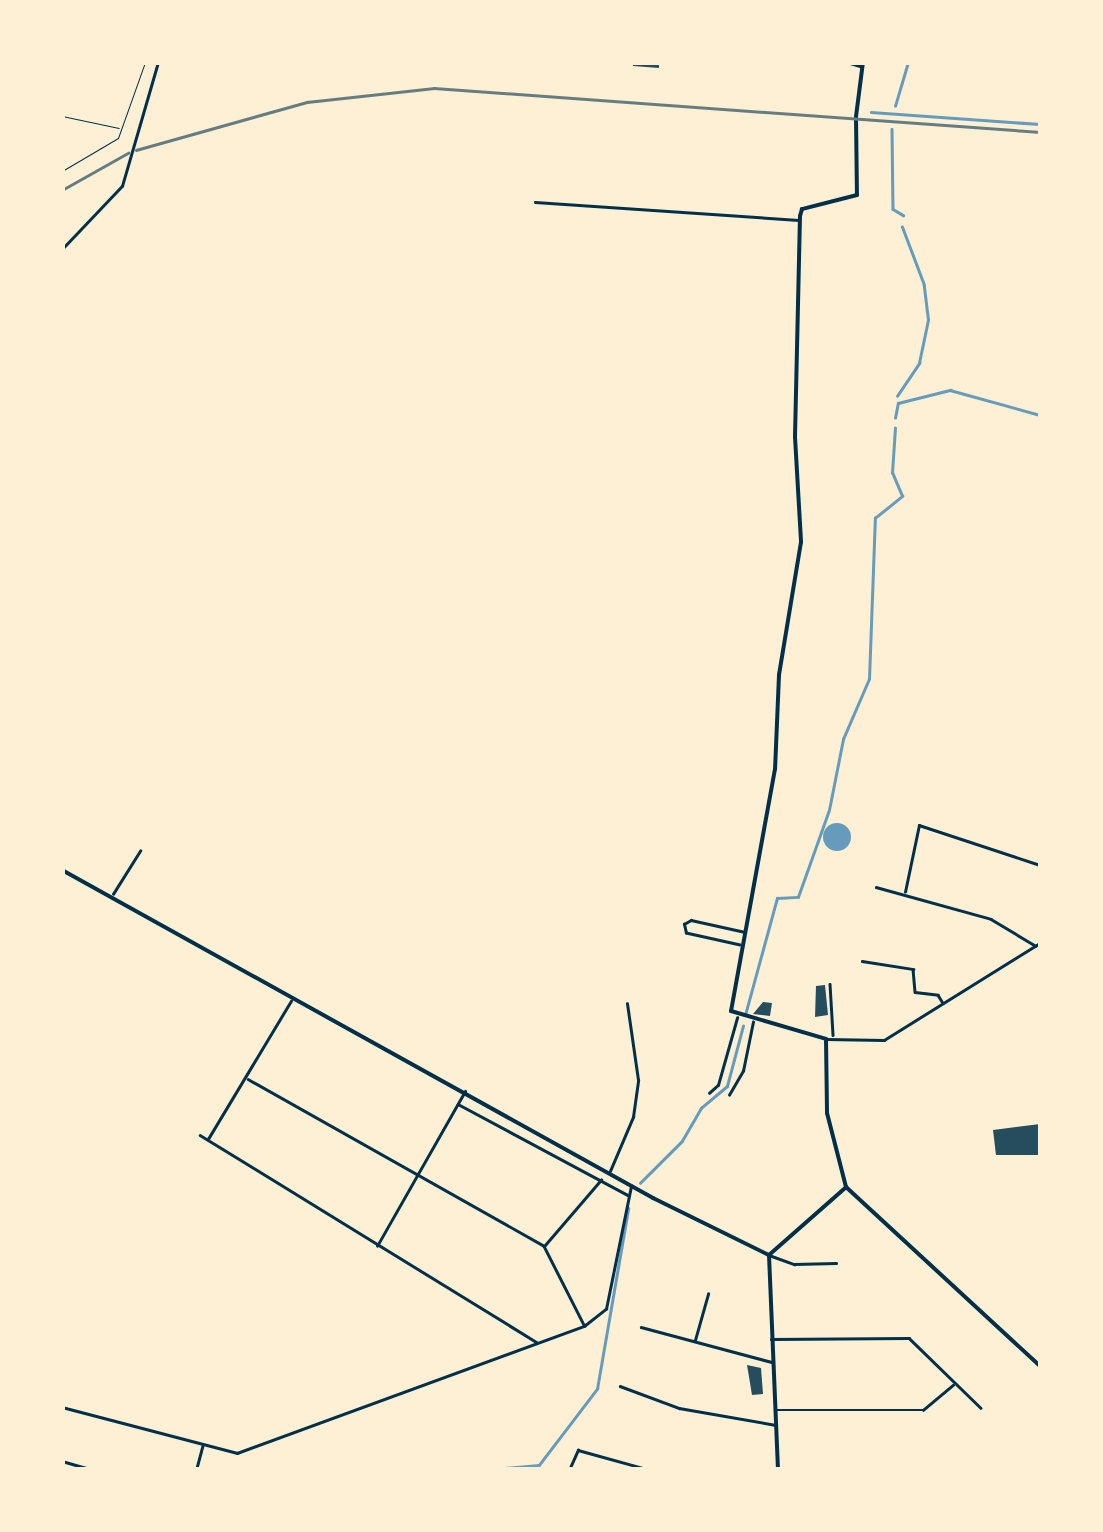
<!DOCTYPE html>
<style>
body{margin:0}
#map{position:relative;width:1103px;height:1532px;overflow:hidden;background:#fdf0d5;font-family:"Alegreya Sans",sans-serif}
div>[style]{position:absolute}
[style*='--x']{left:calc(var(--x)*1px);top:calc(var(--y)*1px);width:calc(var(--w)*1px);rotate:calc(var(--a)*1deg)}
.water>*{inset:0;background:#669bbc}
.round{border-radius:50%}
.stream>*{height:2.5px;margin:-1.25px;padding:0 1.25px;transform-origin:1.25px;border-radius:1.25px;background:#669bbc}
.building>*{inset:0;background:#264d5e}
.service>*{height:1px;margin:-0.5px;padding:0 0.5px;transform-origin:0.5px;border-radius:0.5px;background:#003049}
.pedestrian>*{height:2.5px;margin:-1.25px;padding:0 1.25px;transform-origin:1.25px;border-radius:1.25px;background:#003049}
.minor>*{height:2.5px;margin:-1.25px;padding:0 1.25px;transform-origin:1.25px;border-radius:1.25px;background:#003049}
.tertiary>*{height:4px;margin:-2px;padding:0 2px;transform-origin:2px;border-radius:2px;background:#003049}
.secondary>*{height:4px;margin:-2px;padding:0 2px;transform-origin:2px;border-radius:2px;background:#003049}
.rail>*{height:2.5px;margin:-1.25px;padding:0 1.25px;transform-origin:1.25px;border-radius:1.25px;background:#657d81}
span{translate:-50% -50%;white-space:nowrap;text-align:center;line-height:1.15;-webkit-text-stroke:10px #fdf0d5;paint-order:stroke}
.frame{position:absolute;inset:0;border:65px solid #fdf0d5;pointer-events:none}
</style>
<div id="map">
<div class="water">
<div class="round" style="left:823px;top:823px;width:28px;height:28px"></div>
</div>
<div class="stream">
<div style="--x:895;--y:106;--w:46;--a:-73.5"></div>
<div style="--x:871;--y:112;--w:169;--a:4.1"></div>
<div style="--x:892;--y:129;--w:80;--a:89.3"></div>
<div style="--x:893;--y:209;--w:12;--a:31"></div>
<div style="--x:897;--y:396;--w:40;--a:-56"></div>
<div style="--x:919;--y:363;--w:44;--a:-78.2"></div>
<div style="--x:928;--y:320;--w:35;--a:-97"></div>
<div style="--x:924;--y:285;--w:62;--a:-110.8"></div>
<div style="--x:895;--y:418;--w:15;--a:-79"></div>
<div style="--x:898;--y:403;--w:54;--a:-14"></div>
<div style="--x:950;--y:390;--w:93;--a:15.5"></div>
<div style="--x:745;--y:1015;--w:121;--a:-74.7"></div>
<div style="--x:777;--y:898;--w:21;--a:-3"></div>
<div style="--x:798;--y:897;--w:92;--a:-70.4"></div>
<div style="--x:829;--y:810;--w:72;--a:-78.8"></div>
<div style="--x:843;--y:739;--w:65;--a:-66.6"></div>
<div style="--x:869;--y:679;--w:161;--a:-87.9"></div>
<div style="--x:875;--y:518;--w:35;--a:-39"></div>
<div style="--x:902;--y:496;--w:25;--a:-113"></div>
<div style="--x:892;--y:473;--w:45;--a:-86.2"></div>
<div style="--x:640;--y:1183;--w:59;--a:-45"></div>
<div style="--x:682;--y:1141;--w:38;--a:-60"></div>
<div style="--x:701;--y:1108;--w:34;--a:-40"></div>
<div style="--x:727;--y:1086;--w:62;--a:-75.1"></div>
<div style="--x:482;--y:1470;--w:57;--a:-5"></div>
<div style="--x:539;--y:1465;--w:96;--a:-52.7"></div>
<div style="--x:597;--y:1389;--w:183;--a:-80.2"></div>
</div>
<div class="building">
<div style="clip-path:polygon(633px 62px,659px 62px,659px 68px,633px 66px)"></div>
<div style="clip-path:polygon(825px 985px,828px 1015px,815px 1017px,816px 986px)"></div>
<div style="clip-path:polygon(763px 1002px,772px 1003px,770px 1016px,753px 1014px)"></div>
<div style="clip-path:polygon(1040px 1124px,1040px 1155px,996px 1155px,993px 1130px)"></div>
<div style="clip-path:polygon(747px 1365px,761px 1368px,763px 1394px,752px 1395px)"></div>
</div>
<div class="service">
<div style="--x:62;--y:116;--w:58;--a:11.9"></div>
<div style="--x:62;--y:171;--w:65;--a:-30.5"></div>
<div style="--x:118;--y:138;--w:81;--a:-70.4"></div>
</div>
<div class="pedestrian">
<div style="--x:62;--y:249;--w:87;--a:-46.4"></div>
<div style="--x:122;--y:186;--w:129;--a:-73.8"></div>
</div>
<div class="minor">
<div style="--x:847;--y:62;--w:14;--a:17"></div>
<div style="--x:535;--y:202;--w:264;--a:3.9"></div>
<div style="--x:876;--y:887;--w:119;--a:15.5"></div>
<div style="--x:991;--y:919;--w:52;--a:31"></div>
<div style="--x:905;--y:892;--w:68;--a:-78.2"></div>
<div style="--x:919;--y:825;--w:127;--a:18.3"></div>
<div style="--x:113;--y:894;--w:51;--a:-57.9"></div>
<div style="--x:740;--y:945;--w:55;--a:-167.5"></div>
<div style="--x:686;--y:933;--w:9;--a:-103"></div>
<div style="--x:684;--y:924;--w:8;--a:-30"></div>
<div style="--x:691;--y:920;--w:55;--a:12.5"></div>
<div style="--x:862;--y:961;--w:52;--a:8.9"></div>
<div style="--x:913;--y:969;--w:23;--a:85"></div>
<div style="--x:915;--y:992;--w:23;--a:7"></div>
<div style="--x:938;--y:995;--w:9;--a:58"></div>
<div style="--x:830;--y:984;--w:51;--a:86.6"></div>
<div style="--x:826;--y:1039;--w:58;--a:1"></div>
<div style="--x:884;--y:1040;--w:184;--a:-31.9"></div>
<div style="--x:248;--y:1079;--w:340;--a:29.4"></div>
<div style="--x:544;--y:1246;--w:89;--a:63.1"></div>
<div style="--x:709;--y:1093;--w:12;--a:-42"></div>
<div style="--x:718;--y:1085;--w:70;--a:-74.2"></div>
<div style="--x:729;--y:1095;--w:28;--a:-60"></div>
<div style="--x:743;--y:1071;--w:50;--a:-78.5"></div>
<div style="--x:458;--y:1104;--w:193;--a:28.2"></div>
<div style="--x:200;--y:1135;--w:395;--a:31.6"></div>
<div style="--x:208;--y:1139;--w:161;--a:-59"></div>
<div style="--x:610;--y:1171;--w:59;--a:-66.9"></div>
<div style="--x:633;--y:1117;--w:37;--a:-82"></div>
<div style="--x:638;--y:1080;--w:77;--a:-98.2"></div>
<div style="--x:545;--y:1245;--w:86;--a:-49.3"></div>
<div style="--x:377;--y:1246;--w:178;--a:-60.4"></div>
<div style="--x:769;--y:1255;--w:27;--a:20"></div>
<div style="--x:794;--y:1264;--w:42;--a:-1.4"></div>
<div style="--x:641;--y:1327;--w:136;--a:15"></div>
<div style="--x:771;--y:1339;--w:138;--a:-0.4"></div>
<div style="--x:909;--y:1338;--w:100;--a:44.2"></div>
<div style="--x:695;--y:1340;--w:48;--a:-74.2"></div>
<div style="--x:620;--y:1386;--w:63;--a:20.4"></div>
<div style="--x:679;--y:1408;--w:98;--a:9.9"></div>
<div style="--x:62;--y:1407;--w:181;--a:14.7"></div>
<div style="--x:237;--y:1453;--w:370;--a:-20.1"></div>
<div style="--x:584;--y:1326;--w:28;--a:-38"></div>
<div style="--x:606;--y:1309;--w:126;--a:-78.5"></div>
<div style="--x:775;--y:1410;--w:148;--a:0"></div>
<div style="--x:923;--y:1410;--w:39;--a:-40"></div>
<div style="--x:62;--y:1461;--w:33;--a:16"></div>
<div style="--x:196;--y:1470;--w:24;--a:-75"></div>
<div style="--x:569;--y:1470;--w:22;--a:-66"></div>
<div style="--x:578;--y:1450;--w:75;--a:15.5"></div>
</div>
<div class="tertiary">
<div style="--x:769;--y:1255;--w:215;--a:87.6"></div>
</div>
<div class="secondary">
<div style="--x:863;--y:62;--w:55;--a:97.3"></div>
<div style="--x:856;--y:117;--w:78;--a:89.3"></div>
<div style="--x:857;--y:195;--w:57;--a:165.7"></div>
<div style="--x:802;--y:209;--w:7;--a:106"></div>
<div style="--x:800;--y:216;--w:221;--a:91.3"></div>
<div style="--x:795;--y:437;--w:105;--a:86.7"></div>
<div style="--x:801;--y:542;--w:135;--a:99.4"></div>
<div style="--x:779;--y:675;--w:94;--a:92.4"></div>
<div style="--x:775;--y:769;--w:246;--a:100.3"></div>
<div style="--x:731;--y:1011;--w:99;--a:16.4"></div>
<div style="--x:826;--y:1039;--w:74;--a:89.2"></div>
<div style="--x:827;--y:1113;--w:76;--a:75.6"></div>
<div style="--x:846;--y:1187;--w:264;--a:42.7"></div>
<div style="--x:62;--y:870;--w:676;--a:29.03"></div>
<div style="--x:653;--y:1198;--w:129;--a:26.2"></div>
<div style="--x:769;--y:1255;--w:103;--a:-41.4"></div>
</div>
<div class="rail">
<div style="--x:136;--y:150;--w:178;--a:-15.7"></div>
<div style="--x:307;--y:102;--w:128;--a:-6.3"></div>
<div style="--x:434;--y:88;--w:608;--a:4.15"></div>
<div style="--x:62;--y:190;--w:76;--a:-29.3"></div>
</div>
<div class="frame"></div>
</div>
